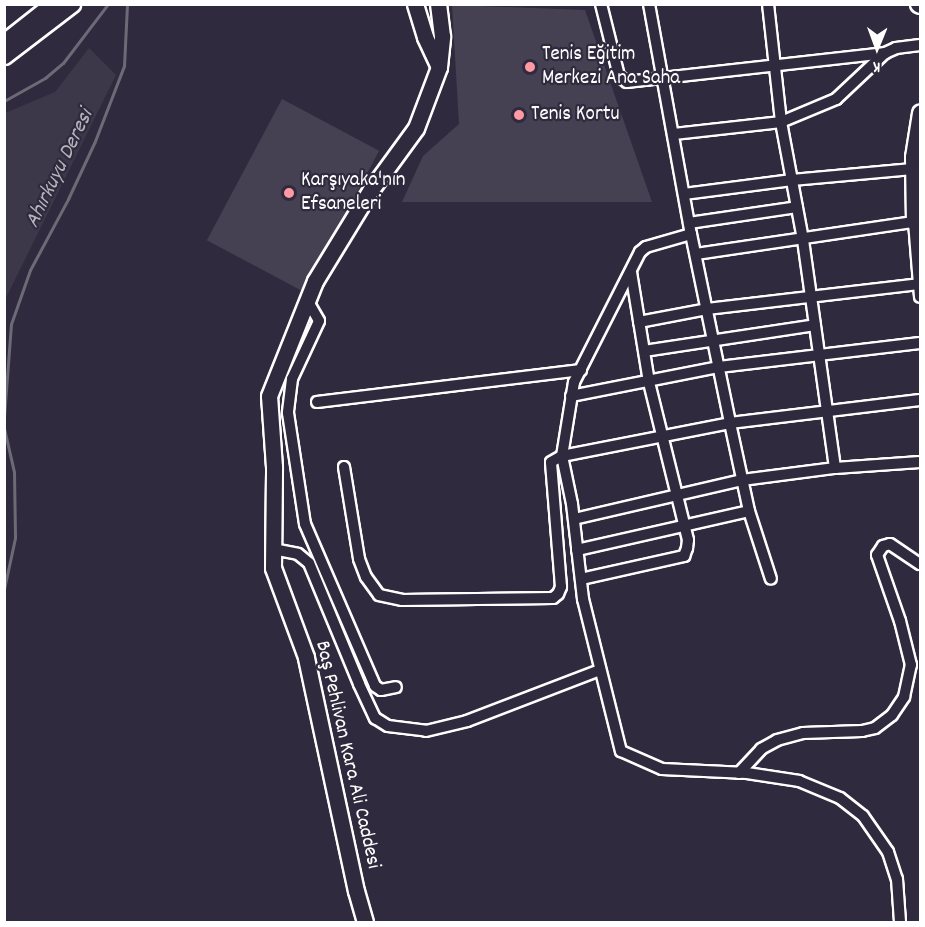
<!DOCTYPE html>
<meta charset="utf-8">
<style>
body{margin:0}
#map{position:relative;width:925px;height:927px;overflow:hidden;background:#2f2a3d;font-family:Dekko,sans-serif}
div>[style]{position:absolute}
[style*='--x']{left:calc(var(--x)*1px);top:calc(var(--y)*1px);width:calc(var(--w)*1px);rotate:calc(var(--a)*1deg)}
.built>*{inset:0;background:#3c3749}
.green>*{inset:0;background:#464152;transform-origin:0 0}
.stream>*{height:3px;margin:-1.5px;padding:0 1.5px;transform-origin:1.5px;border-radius:1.5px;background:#6d6a77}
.roads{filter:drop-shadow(2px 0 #fff) drop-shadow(-2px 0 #fff) drop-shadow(0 2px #fff) drop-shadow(0 -2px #fff)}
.street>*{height:10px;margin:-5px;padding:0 5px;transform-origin:5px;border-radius:5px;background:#2f2a3d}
.secondary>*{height:15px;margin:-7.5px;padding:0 7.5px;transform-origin:7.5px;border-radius:7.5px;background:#2f2a3d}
.dots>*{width:16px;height:16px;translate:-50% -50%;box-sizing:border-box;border:3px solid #2f2a3d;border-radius:50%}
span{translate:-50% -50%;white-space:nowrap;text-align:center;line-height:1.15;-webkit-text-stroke:4.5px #2f2a3d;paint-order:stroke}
.poi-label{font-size:21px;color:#fff}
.left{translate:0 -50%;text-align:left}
.street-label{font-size:21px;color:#fff}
.water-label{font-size:22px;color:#b6b4bb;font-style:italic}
.frame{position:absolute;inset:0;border:6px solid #fff;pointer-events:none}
.north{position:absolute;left:847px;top:18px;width:60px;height:60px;-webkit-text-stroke:4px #2f2a3d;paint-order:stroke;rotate:181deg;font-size:16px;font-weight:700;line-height:24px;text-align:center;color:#fff}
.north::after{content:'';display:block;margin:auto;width:21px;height:27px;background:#fff;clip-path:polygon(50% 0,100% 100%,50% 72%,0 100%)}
</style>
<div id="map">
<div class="built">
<div style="clip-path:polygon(89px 48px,116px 75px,5px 300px,5px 113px,55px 92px)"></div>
</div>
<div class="green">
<div style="clip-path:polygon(452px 5px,585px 10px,652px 202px,402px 202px,423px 156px,459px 124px)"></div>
<div style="left:282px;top:99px;width:110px;height:160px;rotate:28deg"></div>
</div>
<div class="stream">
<div style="--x:4;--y:101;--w:47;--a:-29.3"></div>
<div style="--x:45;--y:78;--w:23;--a:-40"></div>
<div style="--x:63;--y:63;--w:74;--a:-52.7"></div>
<div style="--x:4;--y:417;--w:93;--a:-85.7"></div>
<div style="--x:11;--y:324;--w:57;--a:-70.6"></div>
<div style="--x:30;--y:270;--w:81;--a:-61.8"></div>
<div style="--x:68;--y:199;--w:64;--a:-65"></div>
<div style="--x:95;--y:141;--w:80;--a:-68.9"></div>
<div style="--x:124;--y:66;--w:62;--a:-87.2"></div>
<div style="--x:4;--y:428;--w:45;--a:77.2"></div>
<div style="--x:14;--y:472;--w:66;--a:89.1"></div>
<div style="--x:15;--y:538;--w:52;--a:102.2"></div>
</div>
<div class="roads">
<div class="street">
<div style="--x:601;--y:4;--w:74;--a:76"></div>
<div style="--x:619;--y:76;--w:10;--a:37"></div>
<div style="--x:627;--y:82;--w:260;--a:-6.4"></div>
<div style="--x:649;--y:4;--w:234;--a:79.7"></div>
<div style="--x:691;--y:234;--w:193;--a:78.3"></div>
<div style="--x:730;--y:423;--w:90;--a:77.8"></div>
<div style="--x:749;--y:511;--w:71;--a:72.1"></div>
<div style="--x:768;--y:4;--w:119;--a:83.7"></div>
<div style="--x:781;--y:122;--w:120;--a:79.4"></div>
<div style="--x:803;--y:240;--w:230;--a:82"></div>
<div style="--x:674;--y:134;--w:108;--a:-6.4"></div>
<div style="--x:781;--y:122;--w:60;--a:-22.7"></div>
<div style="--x:836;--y:99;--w:67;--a:-43.2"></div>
<div style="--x:885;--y:53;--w:12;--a:-24"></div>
<div style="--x:896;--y:48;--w:24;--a:-7"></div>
<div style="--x:684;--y:194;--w:109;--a:-7.4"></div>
<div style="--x:792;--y:180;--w:121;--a:-5.2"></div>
<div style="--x:689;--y:223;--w:109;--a:-8.4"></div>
<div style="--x:691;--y:234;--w:47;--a:163.9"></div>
<div style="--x:646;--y:247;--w:8;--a:140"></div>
<div style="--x:640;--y:252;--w:146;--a:116.9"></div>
<div style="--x:574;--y:382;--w:75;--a:99.2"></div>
<div style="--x:562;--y:456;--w:49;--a:78.2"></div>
<div style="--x:572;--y:504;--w:96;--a:83.4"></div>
<div style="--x:583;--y:599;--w:157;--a:76"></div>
<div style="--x:621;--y:751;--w:45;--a:23.7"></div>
<div style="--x:662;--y:769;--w:85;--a:2.7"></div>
<div style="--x:747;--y:773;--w:53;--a:8.7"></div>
<div style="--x:799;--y:781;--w:44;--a:22.5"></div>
<div style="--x:840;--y:798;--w:29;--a:38"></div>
<div style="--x:863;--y:816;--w:44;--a:55.2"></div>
<div style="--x:888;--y:852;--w:28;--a:72"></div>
<div style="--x:897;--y:879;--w:43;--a:86"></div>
<div style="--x:696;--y:254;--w:220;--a:-8.4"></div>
<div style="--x:914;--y:222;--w:75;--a:85.4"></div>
<div style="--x:307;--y:300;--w:24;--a:60"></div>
<div style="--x:319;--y:321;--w:64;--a:115"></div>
<div style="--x:292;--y:379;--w:34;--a:97"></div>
<div style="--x:288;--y:413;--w:112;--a:81.3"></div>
<div style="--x:305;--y:524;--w:176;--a:66.6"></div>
<div style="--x:375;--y:686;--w:7;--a:34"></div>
<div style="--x:381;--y:690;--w:15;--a:-11"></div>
<div style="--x:639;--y:322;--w:69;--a:-10.8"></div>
<div style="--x:707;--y:309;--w:213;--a:-6.7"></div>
<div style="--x:644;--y:351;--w:173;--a:-8.6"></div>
<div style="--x:571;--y:396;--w:151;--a:-11.1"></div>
<div style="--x:719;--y:367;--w:202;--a:-6.8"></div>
<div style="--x:317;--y:402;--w:266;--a:-6.9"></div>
<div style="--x:344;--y:467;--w:93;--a:80.7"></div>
<div style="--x:359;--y:559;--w:19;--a:69"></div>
<div style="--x:366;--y:577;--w:22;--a:54"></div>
<div style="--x:379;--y:595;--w:24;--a:12"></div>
<div style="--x:402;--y:600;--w:151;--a:-0.8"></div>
<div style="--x:553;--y:598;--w:6;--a:-39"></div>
<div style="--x:558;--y:594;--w:8;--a:-67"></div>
<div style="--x:561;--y:587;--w:125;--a:-94.6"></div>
<div style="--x:551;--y:462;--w:13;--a:-29"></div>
<div style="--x:562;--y:456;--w:171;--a:-11.1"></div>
<div style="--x:730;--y:423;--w:191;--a:-6.9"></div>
<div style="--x:574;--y:519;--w:172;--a:-13.1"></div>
<div style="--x:742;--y:480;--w:94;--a:-7.4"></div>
<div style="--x:835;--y:468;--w:85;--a:-4"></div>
<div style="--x:273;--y:549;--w:25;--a:11"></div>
<div style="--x:298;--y:554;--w:14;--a:39"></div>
<div style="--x:309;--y:563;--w:131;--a:67.5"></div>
<div style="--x:359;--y:684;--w:38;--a:65"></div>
<div style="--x:375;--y:718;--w:15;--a:32"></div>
<div style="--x:388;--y:726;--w:38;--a:7"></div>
<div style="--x:426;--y:731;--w:42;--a:-13.7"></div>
<div style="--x:467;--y:721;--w:142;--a:-21"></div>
<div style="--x:577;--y:550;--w:176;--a:-12.8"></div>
<div style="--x:581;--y:579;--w:106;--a:-12.6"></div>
<div style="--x:684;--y:556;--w:9;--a:-69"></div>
<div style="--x:687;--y:548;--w:8;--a:-83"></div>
<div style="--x:688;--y:540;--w:163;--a:-103.9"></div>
<div style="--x:649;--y:382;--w:111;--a:-99.3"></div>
<div style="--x:739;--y:773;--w:33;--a:-47"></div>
<div style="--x:761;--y:749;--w:18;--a:-29"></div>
<div style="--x:777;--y:740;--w:27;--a:-15"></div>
<div style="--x:803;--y:733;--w:59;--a:-1.9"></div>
<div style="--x:862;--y:731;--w:13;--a:-13"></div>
<div style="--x:875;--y:728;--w:21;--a:-37"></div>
<div style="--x:892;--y:715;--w:22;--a:-56"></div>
<div style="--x:904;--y:697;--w:33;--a:-78"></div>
<div style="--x:911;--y:665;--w:45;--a:-104"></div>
<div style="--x:900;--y:621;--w:70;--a:-109.2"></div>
<div style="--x:877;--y:555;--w:11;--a:-56"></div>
<div style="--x:883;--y:546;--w:7;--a:-16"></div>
<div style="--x:890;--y:544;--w:36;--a:34"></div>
</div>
<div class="secondary">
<div style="--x:415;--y:4;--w:34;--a:73"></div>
<div style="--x:425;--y:37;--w:33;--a:65"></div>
<div style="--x:918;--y:4;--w:2;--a:27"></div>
<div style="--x:4;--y:42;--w:61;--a:-38.4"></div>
<div style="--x:4;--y:56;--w:86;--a:-37.4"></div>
<div style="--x:914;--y:222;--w:65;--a:-90.9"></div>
<div style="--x:913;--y:157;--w:45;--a:-81"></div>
<div style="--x:365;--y:922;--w:32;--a:-106"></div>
<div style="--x:356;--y:891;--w:239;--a:-102.1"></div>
<div style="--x:306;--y:657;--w:95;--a:-110.3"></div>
<div style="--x:273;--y:568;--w:101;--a:-89.4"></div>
<div style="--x:274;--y:467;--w:71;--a:-94"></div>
<div style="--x:269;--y:396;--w:124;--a:-68.2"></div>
<div style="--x:315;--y:281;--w:105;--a:-58.6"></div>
<div style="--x:370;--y:191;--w:78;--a:-53.9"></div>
<div style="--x:416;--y:128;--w:65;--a:-69.3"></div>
<div style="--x:439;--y:67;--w:31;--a:-84"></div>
<div style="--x:442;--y:36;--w:32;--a:-97"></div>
</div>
</div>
<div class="dots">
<div style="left:530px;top:67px;background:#ff9aa2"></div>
<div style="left:519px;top:115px;background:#ff9aa2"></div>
<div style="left:289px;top:193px;background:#ff9aa2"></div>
</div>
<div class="poi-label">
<span class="left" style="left:542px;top:67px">Tenis Eğitim<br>Merkezi Ana Saha</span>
<span class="left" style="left:531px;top:115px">Tenis Kortu</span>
<span class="left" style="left:301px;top:193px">Karşıyaka'nın<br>Efsaneleri</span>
</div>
<div class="street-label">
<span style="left:347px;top:755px;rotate:77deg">Baş Pehlivan Kara Ali Caddesi</span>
</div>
<div class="water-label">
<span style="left:60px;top:169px;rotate:-64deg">Ahırkuyu Deresi</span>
</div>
<div class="frame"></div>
<div class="north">K</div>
</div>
